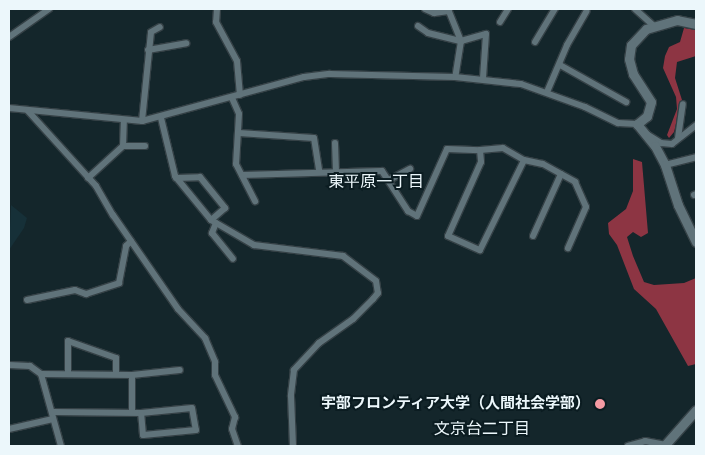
<!DOCTYPE html>
<meta charset="utf-8">
<style>
body{margin:0}
#map{position:relative;width:705px;height:455px;overflow:hidden;background:#14262b;font-family:"Fira Sans Condensed","Noto Sans JP",sans-serif}
div>[style]{position:absolute}
[style*='--x']{left:calc(var(--x)*1px);top:calc(var(--y)*1px);width:calc(var(--w)*1px);rotate:calc(var(--a)*1deg)}
.built>*{inset:0;background:#163038}
.forest>*{inset:0;background:#8d3543}
.roads{filter:drop-shadow(1px 0 #354146) drop-shadow(-1px 0 #354146) drop-shadow(0 1px #354146) drop-shadow(0 -1px #354146)}
.street>*{height:6px;margin:-3px;padding:0 3px;transform-origin:3px;border-radius:3px;background:#60737a}
.secondary>*{height:9px;margin:-4.5px;padding:0 4.5px;transform-origin:4.5px;border-radius:4.5px;background:#60737a}
.dots>*{width:14px;height:14px;translate:-50% -50%;box-sizing:border-box;border:2px solid #0b1c21;border-radius:50%}
span{translate:-50% -50%;white-space:nowrap;text-align:center;line-height:1.15;-webkit-text-stroke:4px #0b1c21;paint-order:stroke}
.poi-label{font-size:15px;color:#ecf7fb;font-weight:700}
.right{translate:-100% -50%;text-align:right}
.neighbourhood-label{font-size:16px;color:#ecf7fb}
.frame{position:absolute;inset:0;border:10px solid #ecf7fb;pointer-events:none}
</style>
<div id="map">
<div class="built">
<div style="clip-path:polygon(11px 205px,27px 218px,24px 228px,9px 250px)"></div>
</div>
<div class="forest">
<div style="clip-path:polygon(684px 28px,696px 30px,696px 56px,677px 62px,675px 78px,682px 100px,674px 132px,669px 138px,667px 135px,677px 109px,676px 97px,663px 68px,665px 56px,669px 47px,680px 42px)"></div>
<div style="clip-path:polygon(633px 159px,642px 162px,648px 233px,641px 237px,633px 232px,627px 237px,633px 256px,644px 282px,654px 285px,684px 283px,696px 278px,696px 364px,688px 366px,656px 309px,634px 289px,617px 245px,609px 234px,608px 223px,626px 209px,633px 191px)"></div>
</div>
<div class="roads">
<div class="street">
<div style="--x:217;--y:9;--w:13;--a:94"></div>
<div style="--x:216;--y:22;--w:44;--a:61.7"></div>
<div style="--x:237;--y:61;--w:34;--a:85"></div>
<div style="--x:425;--y:9;--w:10;--a:24"></div>
<div style="--x:434;--y:13;--w:15;--a:-8"></div>
<div style="--x:448;--y:9;--w:35;--a:68"></div>
<div style="--x:461;--y:41;--w:26;--a:-16"></div>
<div style="--x:486;--y:34;--w:44;--a:93.9"></div>
<div style="--x:635;--y:9;--w:24;--a:42"></div>
<div style="--x:500;--y:22;--w:15;--a:-58"></div>
<div style="--x:418;--y:26;--w:12;--a:35"></div>
<div style="--x:428;--y:33;--w:34;--a:14"></div>
<div style="--x:461;--y:41;--w:36;--a:99"></div>
<div style="--x:9;--y:37;--w:49;--a:-35"></div>
<div style="--x:535;--y:42;--w:39;--a:-59"></div>
<div style="--x:148;--y:50;--w:39;--a:-10"></div>
<div style="--x:560;--y:65;--w:76;--a:29.3"></div>
<div style="--x:547;--y:92;--w:51;--a:-66.9"></div>
<div style="--x:567;--y:45;--w:39;--a:-60"></div>
<div style="--x:232;--y:98;--w:17;--a:66"></div>
<div style="--x:239;--y:114;--w:50;--a:93.4"></div>
<div style="--x:236;--y:164;--w:42;--a:62.8"></div>
<div style="--x:9;--y:108;--w:134;--a:5.6"></div>
<div style="--x:142;--y:121;--w:168;--a:-15.2"></div>
<div style="--x:304;--y:77;--w:26;--a:-7"></div>
<div style="--x:330;--y:74;--w:125;--a:1.4"></div>
<div style="--x:455;--y:77;--w:66;--a:6.1"></div>
<div style="--x:521;--y:84;--w:68;--a:19.8"></div>
<div style="--x:585;--y:107;--w:37;--a:26"></div>
<div style="--x:618;--y:123;--w:19;--a:3"></div>
<div style="--x:28;--y:111;--w:101;--a:47.8"></div>
<div style="--x:96;--y:186;--w:34;--a:60"></div>
<div style="--x:113;--y:215;--w:114;--a:55.3"></div>
<div style="--x:178;--y:309;--w:40;--a:47"></div>
<div style="--x:205;--y:338;--w:26;--a:67"></div>
<div style="--x:215;--y:362;--w:13;--a:90"></div>
<div style="--x:215;--y:375;--w:47;--a:64.5"></div>
<div style="--x:235;--y:417;--w:12;--a:104"></div>
<div style="--x:232;--y:429;--w:18;--a:71"></div>
<div style="--x:161;--y:118;--w:60;--a:76.4"></div>
<div style="--x:175;--y:176;--w:57;--a:50.7"></div>
<div style="--x:211;--y:220;--w:50;--a:30.2"></div>
<div style="--x:254;--y:245;--w:90;--a:7"></div>
<div style="--x:343;--y:256;--w:41;--a:37.1"></div>
<div style="--x:376;--y:281;--w:12;--a:81"></div>
<div style="--x:378;--y:293;--w:8;--a:130"></div>
<div style="--x:373;--y:299;--w:28;--a:135"></div>
<div style="--x:353;--y:319;--w:42;--a:144.8"></div>
<div style="--x:319;--y:343;--w:37;--a:133"></div>
<div style="--x:294;--y:370;--w:26;--a:97"></div>
<div style="--x:291;--y:396;--w:50;--a:87.7"></div>
<div style="--x:142;--y:121;--w:89;--a:-84.2"></div>
<div style="--x:151;--y:32;--w:10;--a:-29"></div>
<div style="--x:239;--y:133;--w:75;--a:3.8"></div>
<div style="--x:314;--y:138;--w:33;--a:81"></div>
<div style="--x:645;--y:133;--w:19;--a:32"></div>
<div style="--x:661;--y:143;--w:11;--a:5"></div>
<div style="--x:672;--y:144;--w:31;--a:-38"></div>
<div style="--x:678;--y:138;--w:34;--a:-82"></div>
<div style="--x:335;--y:143;--w:27;--a:88"></div>
<div style="--x:123;--y:146;--w:22;--a:0"></div>
<div style="--x:480;--y:150;--w:23;--a:-5"></div>
<div style="--x:503;--y:148;--w:24;--a:30"></div>
<div style="--x:665;--y:165;--w:32;--a:-14"></div>
<div style="--x:242;--y:175;--w:140;--a:-1.6"></div>
<div style="--x:382;--y:171;--w:48;--a:57"></div>
<div style="--x:408;--y:211;--w:10;--a:29"></div>
<div style="--x:417;--y:216;--w:73;--a:-65.9"></div>
<div style="--x:447;--y:149;--w:33;--a:2"></div>
<div style="--x:480;--y:150;--w:12;--a:85"></div>
<div style="--x:481;--y:162;--w:81;--a:114"></div>
<div style="--x:448;--y:236;--w:35;--a:24"></div>
<div style="--x:480;--y:250;--w:100;--a:-63.9"></div>
<div style="--x:524;--y:160;--w:19;--a:12"></div>
<div style="--x:543;--y:164;--w:37;--a:29"></div>
<div style="--x:575;--y:182;--w:27;--a:66"></div>
<div style="--x:586;--y:207;--w:45;--a:113.7"></div>
<div style="--x:88;--y:178;--w:47;--a:-42.4"></div>
<div style="--x:123;--y:146;--w:25;--a:-88"></div>
<div style="--x:176;--y:178;--w:24;--a:-2"></div>
<div style="--x:200;--y:177;--w:40;--a:51"></div>
<div style="--x:225;--y:208;--w:18;--a:139"></div>
<div style="--x:389;--y:180;--w:24;--a:-28"></div>
<div style="--x:694;--y:195;--w:2;--a:-27"></div>
<div style="--x:216;--y:223;--w:11;--a:112"></div>
<div style="--x:212;--y:233;--w:33;--a:51"></div>
<div style="--x:533;--y:236;--w:68;--a:-65.7"></div>
<div style="--x:27;--y:300;--w:49;--a:-11.8"></div>
<div style="--x:75;--y:290;--w:12;--a:20"></div>
<div style="--x:86;--y:294;--w:35;--a:-18"></div>
<div style="--x:119;--y:283;--w:38;--a:-79"></div>
<div style="--x:126;--y:246;--w:7;--a:-45"></div>
<div style="--x:9;--y:365;--w:21;--a:3"></div>
<div style="--x:30;--y:366;--w:14;--a:36"></div>
<div style="--x:41;--y:374;--w:75;--a:74.5"></div>
<div style="--x:68;--y:373;--w:32;--a:-90"></div>
<div style="--x:68;--y:341;--w:51;--a:19.5"></div>
<div style="--x:116;--y:358;--w:15;--a:90"></div>
<div style="--x:41;--y:374;--w:91;--a:0.6"></div>
<div style="--x:132;--y:375;--w:48;--a:-5.9"></div>
<div style="--x:132;--y:411;--w:36;--a:-90"></div>
<div style="--x:53;--y:412;--w:88;--a:0.7"></div>
<div style="--x:141;--y:413;--w:51;--a:-5.6"></div>
<div style="--x:192;--y:408;--w:22;--a:80"></div>
<div style="--x:196;--y:430;--w:53;--a:174.6"></div>
<div style="--x:143;--y:435;--w:22;--a:-95"></div>
<div style="--x:9;--y:429;--w:45;--a:-12.8"></div>
<div style="--x:628;--y:446;--w:18;--a:-16"></div>
<div style="--x:645;--y:441;--w:20;--a:11"></div>
</div>
<div class="secondary">
<div style="--x:696;--y:24;--w:19;--a:-168"></div>
<div style="--x:677;--y:20;--w:32;--a:164"></div>
<div style="--x:646;--y:29;--w:22;--a:133"></div>
<div style="--x:631;--y:45;--w:14;--a:98"></div>
<div style="--x:629;--y:59;--w:16;--a:75"></div>
<div style="--x:633;--y:74;--w:33;--a:57"></div>
<div style="--x:651;--y:102;--w:15;--a:106"></div>
<div style="--x:647;--y:116;--w:13;--a:141"></div>
<div style="--x:637;--y:124;--w:28;--a:51"></div>
<div style="--x:655;--y:146;--w:21;--a:62"></div>
<div style="--x:665;--y:165;--w:42;--a:72"></div>
<div style="--x:678;--y:205;--w:41;--a:64.1"></div>
<div style="--x:664;--y:446;--w:48;--a:-48.4"></div>
</div>
</div>
<div class="dots">
<div style="left:600px;top:404px;background:#f49aa3"></div>
</div>
<div class="poi-label">
<span class="right" style="left:590px;top:404px">宇部フロンティア大学（人間社会学部）</span>
</div>
<div class="neighbourhood-label">
<span style="left:376px;top:182px">東平原一丁目</span>
<span style="left:482px;top:429px">文京台二丁目</span>
</div>
<div class="frame"></div>
</div>
